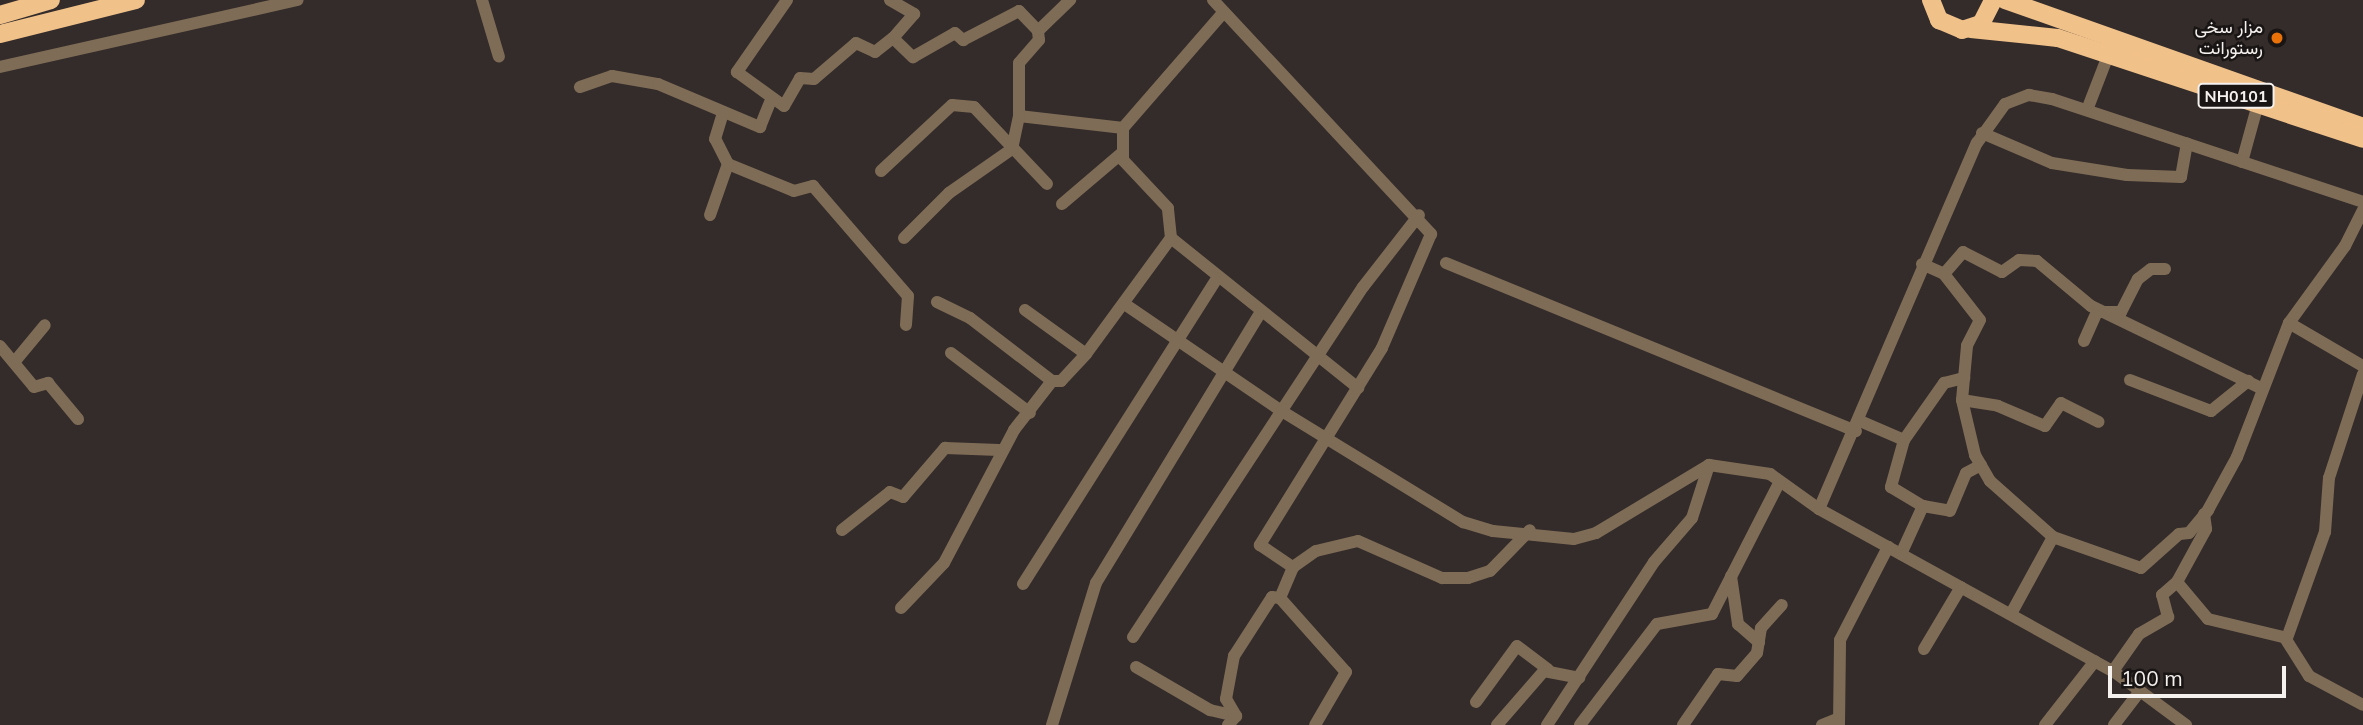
<!DOCTYPE html>
<meta charset="utf-8">
<style>
body{margin:0}
#map{position:relative;width:2363px;height:725px;overflow:hidden;background:#332c2a;font-family:Mulish,Vazirmatn,sans-serif}
div>[style]{position:absolute}
[style*='--x']{left:calc(var(--x)*1px);top:calc(var(--y)*1px);width:calc(var(--w)*1px);rotate:calc(var(--a)*1deg)}
.minor>*{height:12px;margin:-6px;padding:0 6px;transform-origin:6px;border-radius:6px;background:#7f6c56}
.highway>*{height:18px;margin:-9px;padding:0 9px;transform-origin:9px;border-radius:9px;background:#f1c18a}
.dots>*{width:19px;height:19px;translate:-50% -50%;box-sizing:border-box;border:4px solid #181514;border-radius:50%}
span{translate:-50% -50%;white-space:nowrap;text-align:center;line-height:1.15;-webkit-text-stroke:5px #181514;paint-order:stroke}
.shield-label span{padding:2px 5px;background:#181514;border:2px solid;border-radius:5px;-webkit-text-stroke-width:0}
.shield-label{font-size:16px;color:#f5f1ef;font-weight:700}
.poi-label{font-size:18px;color:#f5f1ef}
.right{translate:-100% -50%;text-align:right}
.scale{position:absolute;left:2108px;top:666px;width:178px;height:32px;box-sizing:border-box;border:4px solid #f5f1ef;border-top:0;padding-left:9px;font-size:21px;line-height:24px;white-space:nowrap;color:#f5f1ef;-webkit-text-stroke:5px #181514;paint-order:stroke}
</style>
<div id="map">
<div class="minor">
<div style="--x:482;--y:0;--w:59;--a:73.4"></div>
<div style="--x:787;--y:0;--w:88;--a:124.8"></div>
<div style="--x:737;--y:72;--w:58;--a:35.9"></div>
<div style="--x:784;--y:106;--w:32;--a:-60"></div>
<div style="--x:800;--y:78;--w:14;--a:4"></div>
<div style="--x:814;--y:79;--w:55;--a:-40.6"></div>
<div style="--x:856;--y:43;--w:21;--a:25"></div>
<div style="--x:875;--y:52;--w:23;--a:-38"></div>
<div style="--x:893;--y:38;--w:28;--a:44"></div>
<div style="--x:913;--y:57;--w:48;--a:-29.7"></div>
<div style="--x:955;--y:33;--w:11;--a:41"></div>
<div style="--x:963;--y:40;--w:63;--a:-27.4"></div>
<div style="--x:1019;--y:11;--w:28;--a:46"></div>
<div style="--x:1038;--y:31;--w:45;--a:-44.1"></div>
<div style="--x:890;--y:0;--w:28;--a:30"></div>
<div style="--x:914;--y:14;--w:32;--a:131"></div>
<div style="--x:1213;--y:0;--w:320;--a:47"></div>
<div style="--x:1431;--y:234;--w:124;--a:113.3"></div>
<div style="--x:1382;--y:348;--w:232;--a:121.8"></div>
<div style="--x:1260;--y:545;--w:40;--a:34"></div>
<div style="--x:1038;--y:31;--w:9;--a:84"></div>
<div style="--x:1039;--y:40;--w:30;--a:131"></div>
<div style="--x:1019;--y:63;--w:53;--a:90"></div>
<div style="--x:1019;--y:116;--w:105;--a:6.6"></div>
<div style="--x:0;--y:67;--w:305;--a:-12.7"></div>
<div style="--x:580;--y:87;--w:34;--a:-19"></div>
<div style="--x:612;--y:76;--w:47;--a:9.9"></div>
<div style="--x:658;--y:84;--w:111;--a:22.9"></div>
<div style="--x:760;--y:127;--w:27;--a:-68"></div>
<div style="--x:2087;--y:110;--w:61;--a:-68.9"></div>
<div style="--x:1982;--y:133;--w:76;--a:23.2"></div>
<div style="--x:2052;--y:163;--w:76;--a:9.1"></div>
<div style="--x:2127;--y:175;--w:54;--a:2.1"></div>
<div style="--x:2181;--y:177;--w:34;--a:-80"></div>
<div style="--x:2242;--y:162;--w:60;--a:-74.6"></div>
<div style="--x:728;--y:164;--w:71;--a:22.2"></div>
<div style="--x:794;--y:191;--w:20;--a:-15"></div>
<div style="--x:813;--y:186;--w:145;--a:49.2"></div>
<div style="--x:908;--y:296;--w:29;--a:94"></div>
<div style="--x:881;--y:171;--w:97;--a:-42.9"></div>
<div style="--x:952;--y:105;--w:22;--a:5"></div>
<div style="--x:974;--y:107;--w:106;--a:46.5"></div>
<div style="--x:1062;--y:204;--w:80;--a:-40.4"></div>
<div style="--x:710;--y:215;--w:54;--a:-70.6"></div>
<div style="--x:728;--y:164;--w:28;--a:-117"></div>
<div style="--x:715;--y:139;--w:28;--a:-73"></div>
<div style="--x:904;--y:238;--w:64;--a:-45"></div>
<div style="--x:949;--y:193;--w:77;--a:-34.9"></div>
<div style="--x:1012;--y:149;--w:34;--a:-78"></div>
<div style="--x:1171;--y:238;--w:240;--a:38.7"></div>
<div style="--x:1446;--y:263;--w:443;--a:22.3"></div>
<div style="--x:1922;--y:264;--w:24;--a:24"></div>
<div style="--x:1944;--y:274;--w:58;--a:52"></div>
<div style="--x:1980;--y:320;--w:29;--a:117"></div>
<div style="--x:1967;--y:346;--w:54;--a:95.3"></div>
<div style="--x:1962;--y:400;--w:57;--a:76.7"></div>
<div style="--x:1975;--y:455;--w:30;--a:60"></div>
<div style="--x:1990;--y:481;--w:84;--a:41.6"></div>
<div style="--x:2053;--y:537;--w:93;--a:19.4"></div>
<div style="--x:2141;--y:568;--w:51;--a:-41.8"></div>
<div style="--x:2179;--y:534;--w:10;--a:-6"></div>
<div style="--x:2189;--y:533;--w:30;--a:-50"></div>
<div style="--x:2208;--y:510;--w:60;--a:-61.3"></div>
<div style="--x:2237;--y:457;--w:144;--a:-68.8"></div>
<div style="--x:2289;--y:323;--w:95;--a:-54"></div>
<div style="--x:2345;--y:246;--w:40;--a:-63.4"></div>
<div style="--x:1944;--y:274;--w:29;--a:-49"></div>
<div style="--x:1963;--y:252;--w:44;--a:27.1"></div>
<div style="--x:2002;--y:272;--w:21;--a:-35"></div>
<div style="--x:2019;--y:260;--w:18;--a:3"></div>
<div style="--x:2037;--y:261;--w:70;--a:39.8"></div>
<div style="--x:2091;--y:306;--w:189;--a:25.8"></div>
<div style="--x:937;--y:302;--w:37;--a:26"></div>
<div style="--x:970;--y:318;--w:103;--a:37.5"></div>
<div style="--x:1126;--y:305;--w:186;--a:34.3"></div>
<div style="--x:1280;--y:410;--w:215;--a:31.5"></div>
<div style="--x:1463;--y:522;--w:31;--a:17"></div>
<div style="--x:1493;--y:531;--w:81;--a:5.6"></div>
<div style="--x:1574;--y:539;--w:23;--a:-15"></div>
<div style="--x:1596;--y:533;--w:132;--a:-31"></div>
<div style="--x:1709;--y:465;--w:62;--a:8.4"></div>
<div style="--x:1770;--y:474;--w:60;--a:35.5"></div>
<div style="--x:1819;--y:509;--w:336;--a:28.9"></div>
<div style="--x:2113;--y:671;--w:91;--a:36.5"></div>
<div style="--x:1025;--y:310;--w:75;--a:35.8"></div>
<div style="--x:2289;--y:323;--w:86;--a:30.2"></div>
<div style="--x:2084;--y:341;--w:32;--a:-66"></div>
<div style="--x:2097;--y:312;--w:24;--a:0"></div>
<div style="--x:2121;--y:312;--w:37;--a:-63"></div>
<div style="--x:2138;--y:279;--w:16;--a:-38"></div>
<div style="--x:2151;--y:269;--w:14;--a:0"></div>
<div style="--x:0;--y:346;--w:53;--a:50.3"></div>
<div style="--x:34;--y:387;--w:15;--a:-16"></div>
<div style="--x:48;--y:383;--w:47;--a:50.2"></div>
<div style="--x:951;--y:353;--w:99;--a:37.2"></div>
<div style="--x:16;--y:360;--w:45;--a:-50.4"></div>
<div style="--x:2130;--y:380;--w:87;--a:20.9"></div>
<div style="--x:2211;--y:411;--w:48;--a:-39"></div>
<div style="--x:1962;--y:400;--w:36;--a:9"></div>
<div style="--x:1998;--y:406;--w:51;--a:23.1"></div>
<div style="--x:2045;--y:426;--w:28;--a:-55"></div>
<div style="--x:2061;--y:403;--w:42;--a:26.6"></div>
<div style="--x:1860;--y:421;--w:48;--a:23.4"></div>
<div style="--x:1904;--y:440;--w:70;--a:-54.9"></div>
<div style="--x:1944;--y:383;--w:21;--a:-14"></div>
<div style="--x:1904;--y:440;--w:49;--a:105.5"></div>
<div style="--x:1891;--y:487;--w:37;--a:31"></div>
<div style="--x:1819;--y:509;--w:399;--a:-66.7"></div>
<div style="--x:1977;--y:143;--w:48;--a:-54.3"></div>
<div style="--x:2005;--y:104;--w:26;--a:-21"></div>
<div style="--x:2029;--y:95;--w:23;--a:10"></div>
<div style="--x:2052;--y:99;--w:328;--a:18.3"></div>
<div style="--x:2204;--y:514;--w:15;--a:82"></div>
<div style="--x:2206;--y:529;--w:60;--a:118.7"></div>
<div style="--x:2177;--y:582;--w:48;--a:50"></div>
<div style="--x:2208;--y:619;--w:81;--a:13.5"></div>
<div style="--x:2287;--y:638;--w:113;--a:-70.3"></div>
<div style="--x:2325;--y:532;--w:54;--a:-85.8"></div>
<div style="--x:2329;--y:478;--w:109;--a:-71.9"></div>
<div style="--x:842;--y:530;--w:61;--a:-38.4"></div>
<div style="--x:890;--y:492;--w:14;--a:21"></div>
<div style="--x:903;--y:497;--w:65;--a:-49.4"></div>
<div style="--x:945;--y:448;--w:54;--a:2.1"></div>
<div style="--x:1901;--y:554;--w:53;--a:-65.4"></div>
<div style="--x:1923;--y:506;--w:27;--a:10"></div>
<div style="--x:1950;--y:511;--w:41;--a:-67.2"></div>
<div style="--x:1966;--y:473;--w:17;--a:-28"></div>
<div style="--x:1731;--y:576;--w:49;--a:81.7"></div>
<div style="--x:1738;--y:624;--w:28;--a:41"></div>
<div style="--x:1023;--y:584;--w:362;--a:-57.6"></div>
<div style="--x:1280;--y:598;--w:34;--a:-67"></div>
<div style="--x:1293;--y:567;--w:28;--a:-35"></div>
<div style="--x:1316;--y:551;--w:43;--a:-13.4"></div>
<div style="--x:1358;--y:541;--w:92;--a:23.8"></div>
<div style="--x:1442;--y:578;--w:26;--a:0"></div>
<div style="--x:1468;--y:578;--w:23;--a:-18"></div>
<div style="--x:1490;--y:571;--w:57;--a:-45.7"></div>
<div style="--x:1280;--y:598;--w:99;--a:48.3"></div>
<div style="--x:1346;--y:672;--w:61;--a:120.3"></div>
<div style="--x:901;--y:608;--w:62;--a:-46.3"></div>
<div style="--x:944;--y:563;--w:150;--a:-62.2"></div>
<div style="--x:1014;--y:430;--w:62;--a:-52.2"></div>
<div style="--x:1052;--y:381;--w:9;--a:0"></div>
<div style="--x:1061;--y:381;--w:37;--a:-47"></div>
<div style="--x:1086;--y:354;--w:144;--a:-53.8"></div>
<div style="--x:1171;--y:238;--w:30;--a:-96"></div>
<div style="--x:1168;--y:208;--w:66;--a:-133.2"></div>
<div style="--x:1123;--y:160;--w:32;--a:-90"></div>
<div style="--x:1123;--y:128;--w:152;--a:-49"></div>
<div style="--x:2012;--y:612;--w:85;--a:-61.3"></div>
<div style="--x:1133;--y:637;--w:419;--a:-56.7"></div>
<div style="--x:1363;--y:287;--w:91;--a:-52.1"></div>
<div style="--x:2285;--y:638;--w:45;--a:57.7"></div>
<div style="--x:2309;--y:676;--w:61;--a:28.2"></div>
<div style="--x:1924;--y:649;--w:72;--a:-59.2"></div>
<div style="--x:1136;--y:667;--w:86;--a:30.2"></div>
<div style="--x:1210;--y:710;--w:27;--a:13"></div>
<div style="--x:2113;--y:671;--w:45;--a:-54.9"></div>
<div style="--x:2139;--y:634;--w:34;--a:-30"></div>
<div style="--x:2168;--y:617;--w:23;--a:-105"></div>
<div style="--x:2162;--y:595;--w:20;--a:-41"></div>
<div style="--x:1476;--y:702;--w:69;--a:-53.8"></div>
<div style="--x:1517;--y:646;--w:39;--a:37"></div>
<div style="--x:1052;--y:725;--w:149;--a:-72.8"></div>
<div style="--x:1096;--y:583;--w:317;--a:-58.7"></div>
<div style="--x:1228;--y:725;--w:12;--a:-48"></div>
<div style="--x:1236;--y:716;--w:20;--a:-120"></div>
<div style="--x:1226;--y:699;--w:44;--a:-79.5"></div>
<div style="--x:1234;--y:656;--w:70;--a:-57.2"></div>
<div style="--x:1272;--y:597;--w:8;--a:7"></div>
<div style="--x:1497;--y:725;--w:72;--a:-49"></div>
<div style="--x:1544;--y:671;--w:36;--a:11"></div>
<div style="--x:1547;--y:725;--w:195;--a:-56.7"></div>
<div style="--x:1654;--y:562;--w:58;--a:-49.2"></div>
<div style="--x:1692;--y:518;--w:56;--a:-72.2"></div>
<div style="--x:1580;--y:725;--w:127;--a:-52.7"></div>
<div style="--x:1657;--y:624;--w:56;--a:-10.3"></div>
<div style="--x:1712;--y:614;--w:147;--a:-62.9"></div>
<div style="--x:1683;--y:725;--w:62;--a:-55.5"></div>
<div style="--x:1718;--y:674;--w:19;--a:6"></div>
<div style="--x:1737;--y:676;--w:30;--a:-49"></div>
<div style="--x:1757;--y:653;--w:25;--a:-81"></div>
<div style="--x:1761;--y:628;--w:31;--a:-48"></div>
<div style="--x:1822;--y:725;--w:18;--a:-22"></div>
<div style="--x:1839;--y:725;--w:85;--a:-89.3"></div>
<div style="--x:1840;--y:640;--w:105;--a:-62.7"></div>
<div style="--x:2045;--y:725;--w:81;--a:-52"></div>
<div style="--x:2114;--y:725;--w:43;--a:-52.6"></div>
</div>
<div class="highway">
<div style="--x:1931;--y:0;--w:22;--a:68"></div>
<div style="--x:1939;--y:20;--w:25;--a:23"></div>
<div style="--x:1962;--y:30;--w:20;--a:-18"></div>
<div style="--x:1981;--y:24;--w:27;--a:-63"></div>
<div style="--x:2005;--y:0;--w:380;--a:19.5"></div>
<div style="--x:0;--y:15;--w:53;--a:-16.4"></div>
<div style="--x:1971;--y:29;--w:87;--a:5.9"></div>
<div style="--x:2058;--y:38;--w:321;--a:18.3"></div>
<div style="--x:0;--y:34;--w:140;--a:-14"></div>
</div>
<div class="dots">
<div style="left:2277px;top:38px;background:#e8710a"></div>
</div>
<div class="shield-label">
<span style="left:2236px;top:96px">NH0101</span>
</div>
<div class="poi-label">
<span class="right" style="left:2263px;top:38px">مزار سخی<br>رستورانت</span>
</div>
<div class="scale">100 m</div>
</div>
